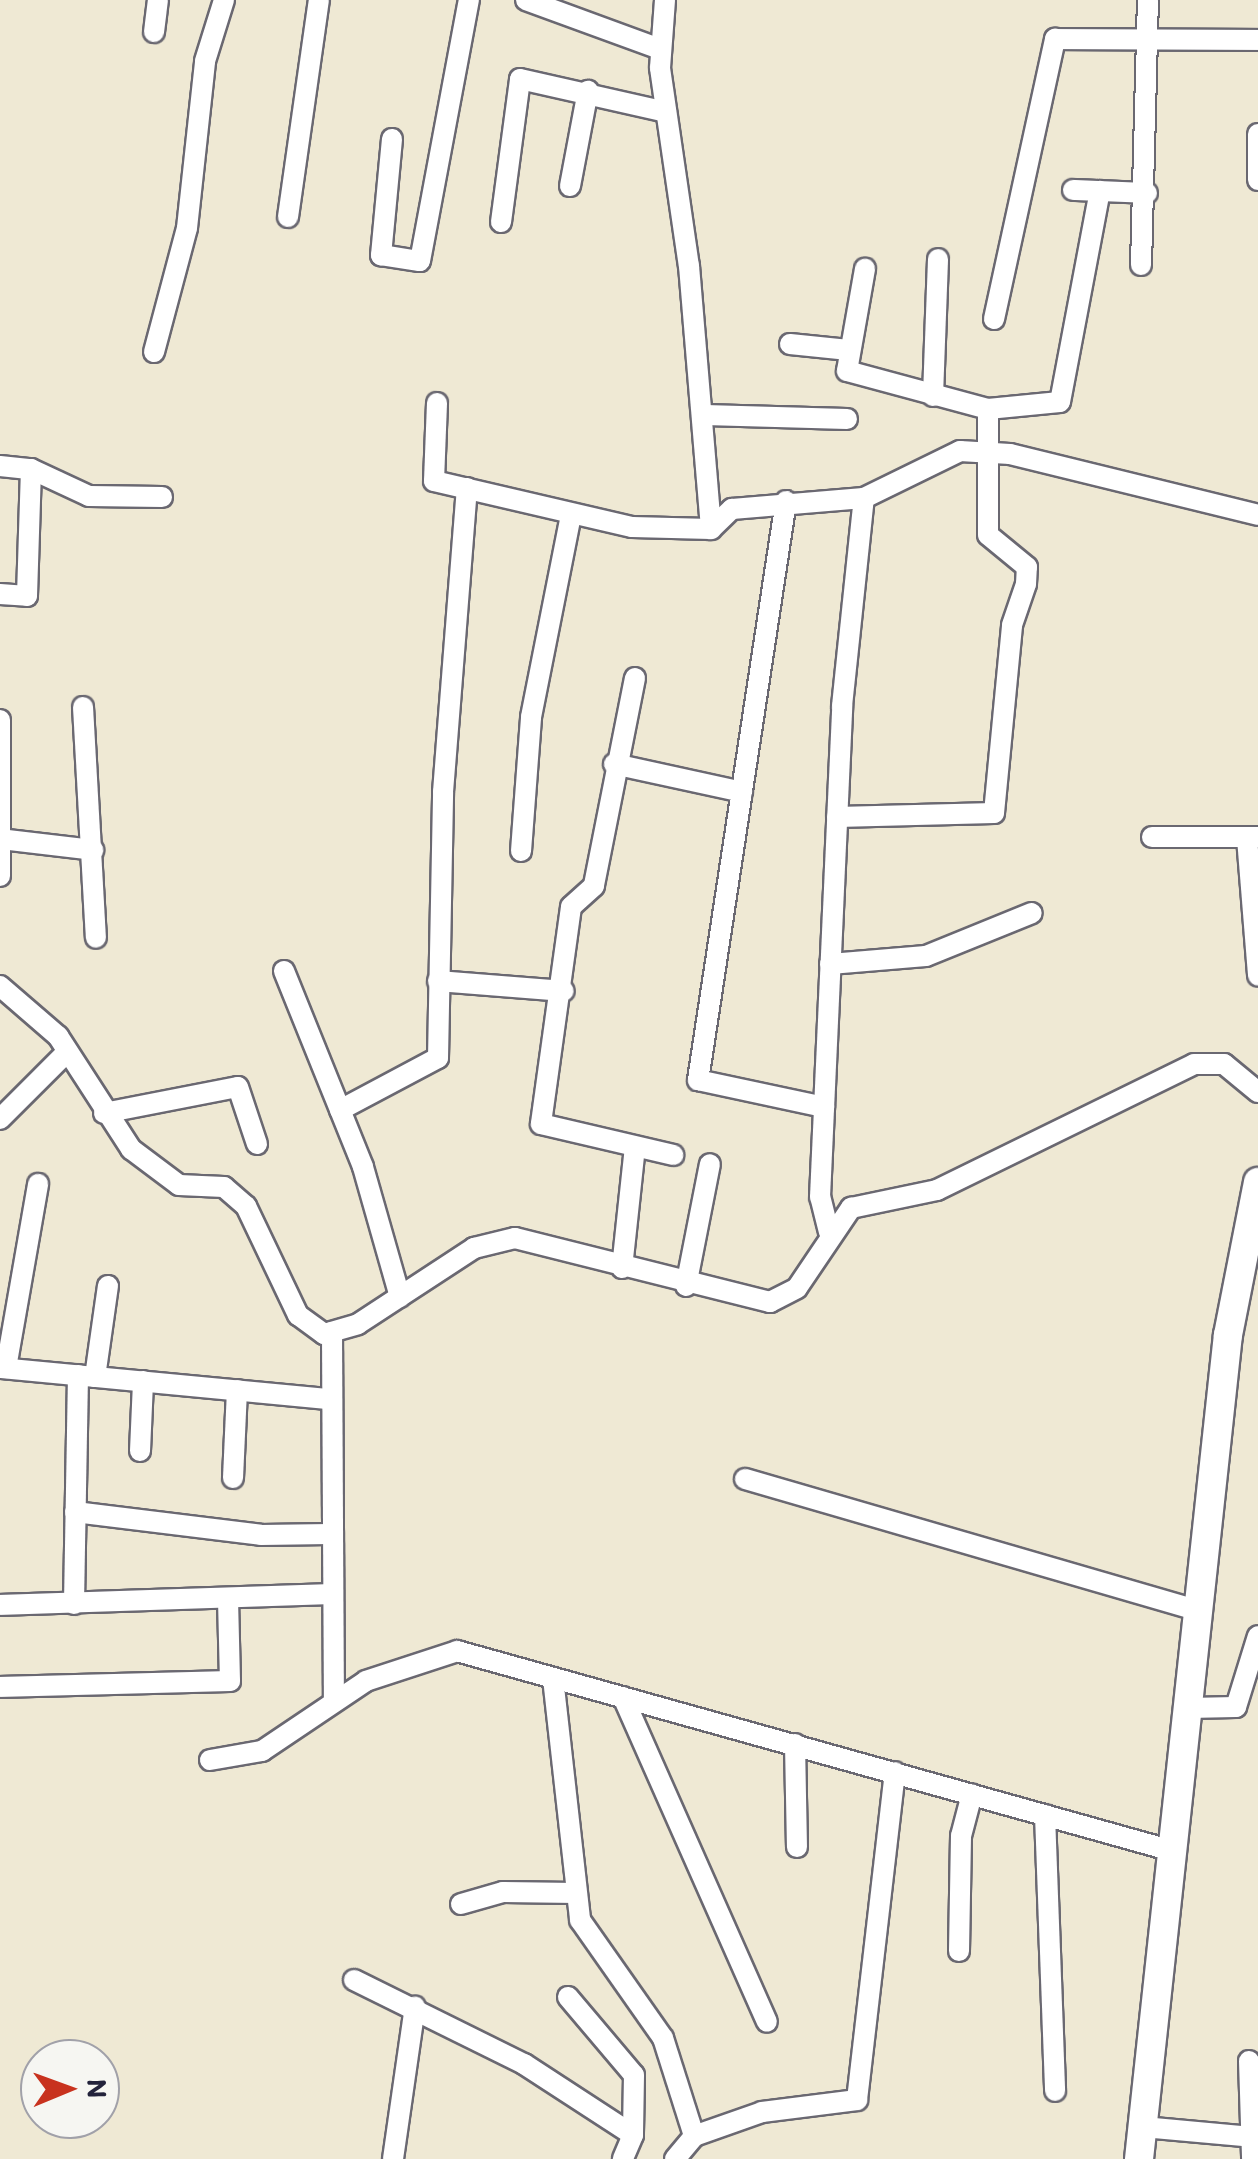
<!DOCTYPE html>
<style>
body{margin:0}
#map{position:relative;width:1258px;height:2159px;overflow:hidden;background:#efe9d4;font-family:Itim,sans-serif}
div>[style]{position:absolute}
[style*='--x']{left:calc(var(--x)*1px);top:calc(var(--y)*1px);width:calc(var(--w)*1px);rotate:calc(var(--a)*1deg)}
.roads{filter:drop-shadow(2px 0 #6a6871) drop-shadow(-2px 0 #6a6871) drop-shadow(0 2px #6a6871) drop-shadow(0 -2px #6a6871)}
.minor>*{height:20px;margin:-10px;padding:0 10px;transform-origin:10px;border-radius:10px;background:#fff}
.major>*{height:28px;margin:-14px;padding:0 14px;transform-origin:14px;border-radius:14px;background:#fff}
span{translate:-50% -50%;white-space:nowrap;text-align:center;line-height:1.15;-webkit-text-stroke:9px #f6f6f2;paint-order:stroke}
.north{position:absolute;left:20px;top:2039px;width:100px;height:100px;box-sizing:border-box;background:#f6f6f2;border:2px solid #a1a1a9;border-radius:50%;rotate:89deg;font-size:28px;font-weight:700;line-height:40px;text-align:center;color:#22223b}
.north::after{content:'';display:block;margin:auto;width:35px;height:45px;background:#c8321e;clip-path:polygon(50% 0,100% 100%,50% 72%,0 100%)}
</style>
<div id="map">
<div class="roads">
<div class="minor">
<div style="--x:526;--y:0;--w:143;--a:20.1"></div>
<div style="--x:665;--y:0;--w:68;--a:94.2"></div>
<div style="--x:660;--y:68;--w:200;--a:81.7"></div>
<div style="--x:689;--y:266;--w:264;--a:85.2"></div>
<div style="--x:154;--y:32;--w:32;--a:-83"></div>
<div style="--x:1258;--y:134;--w:46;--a:90"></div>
<div style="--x:392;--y:139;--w:117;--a:95.4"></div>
<div style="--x:381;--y:255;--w:39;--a:9"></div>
<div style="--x:420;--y:261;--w:266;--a:-79.4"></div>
<div style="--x:570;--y:186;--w:97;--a:-79.3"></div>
<div style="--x:1073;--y:190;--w:74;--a:2.3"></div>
<div style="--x:288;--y:217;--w:219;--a:-81.9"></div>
<div style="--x:501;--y:222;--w:144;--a:-82.4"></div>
<div style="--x:520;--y:79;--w:150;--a:12.7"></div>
<div style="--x:1141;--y:265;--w:265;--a:-88.5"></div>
<div style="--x:994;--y:319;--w:287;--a:-77.7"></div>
<div style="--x:1055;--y:39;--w:203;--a:0.3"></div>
<div style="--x:790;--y:344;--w:59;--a:5.8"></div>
<div style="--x:154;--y:352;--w:128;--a:-75.1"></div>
<div style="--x:187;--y:228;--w:168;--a:-83.8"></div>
<div style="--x:205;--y:61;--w:64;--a:-72.7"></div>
<div style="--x:933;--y:396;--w:137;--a:-87.9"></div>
<div style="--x:437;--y:403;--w:78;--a:92.2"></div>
<div style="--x:434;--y:481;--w:203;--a:13.1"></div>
<div style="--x:632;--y:527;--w:79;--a:1.5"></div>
<div style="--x:711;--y:529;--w:29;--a:-44"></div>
<div style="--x:732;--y:509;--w:132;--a:-4.8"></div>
<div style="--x:864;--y:498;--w:107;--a:-26.1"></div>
<div style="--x:960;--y:451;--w:50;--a:3.4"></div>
<div style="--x:1010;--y:454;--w:255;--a:13.8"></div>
<div style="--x:988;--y:409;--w:72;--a:-5.6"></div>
<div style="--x:1060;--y:402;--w:215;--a:-79.3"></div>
<div style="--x:705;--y:415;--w:142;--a:1.6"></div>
<div style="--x:0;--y:466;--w:31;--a:6"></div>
<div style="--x:31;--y:469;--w:64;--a:25"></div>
<div style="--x:89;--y:496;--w:73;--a:0.8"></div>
<div style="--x:786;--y:501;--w:586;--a:98.64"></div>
<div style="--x:698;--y:1080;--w:129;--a:12.1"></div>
<div style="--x:0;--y:594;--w:27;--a:4"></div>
<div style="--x:27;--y:596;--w:127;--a:-88.2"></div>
<div style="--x:635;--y:678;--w:212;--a:101.2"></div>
<div style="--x:594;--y:886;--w:31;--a:138"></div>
<div style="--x:571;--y:907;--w:219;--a:97.9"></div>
<div style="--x:541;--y:1124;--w:136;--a:13.2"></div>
<div style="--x:83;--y:707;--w:231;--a:86.8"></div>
<div style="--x:0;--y:720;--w:156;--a:90"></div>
<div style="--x:614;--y:764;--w:131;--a:12.3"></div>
<div style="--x:837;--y:817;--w:157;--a:-1.5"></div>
<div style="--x:994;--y:813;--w:189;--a:-84.5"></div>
<div style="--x:1012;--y:625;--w:43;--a:-71.1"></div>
<div style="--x:1026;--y:584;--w:17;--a:-87"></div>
<div style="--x:1027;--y:567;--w:50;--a:-140.6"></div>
<div style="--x:988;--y:535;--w:126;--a:-90"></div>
<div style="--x:988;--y:409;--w:146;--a:-164.9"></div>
<div style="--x:847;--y:371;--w:104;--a:-80"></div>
<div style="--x:1152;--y:837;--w:106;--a:0"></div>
<div style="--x:1247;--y:838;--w:138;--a:85.4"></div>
<div style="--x:0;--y:839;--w:94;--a:6.7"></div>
<div style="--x:521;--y:851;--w:134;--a:-85.7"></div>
<div style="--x:531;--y:717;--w:206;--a:-78.8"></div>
<div style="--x:830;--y:964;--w:96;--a:-4.8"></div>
<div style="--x:926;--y:956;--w:114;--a:-22.1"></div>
<div style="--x:284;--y:971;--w:211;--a:68"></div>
<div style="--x:363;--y:1167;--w:135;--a:74.1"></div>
<div style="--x:438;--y:981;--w:126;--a:4.5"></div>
<div style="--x:0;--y:986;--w:77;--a:40.8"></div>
<div style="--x:58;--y:1036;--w:135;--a:57.1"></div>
<div style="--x:131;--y:1149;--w:60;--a:36.9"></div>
<div style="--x:179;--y:1185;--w:45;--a:2.5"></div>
<div style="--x:224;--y:1187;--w:29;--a:41"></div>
<div style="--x:246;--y:1206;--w:121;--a:64.5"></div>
<div style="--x:298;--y:1315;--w:32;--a:36"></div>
<div style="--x:324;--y:1334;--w:35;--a:-16"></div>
<div style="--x:358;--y:1324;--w:139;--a:-33.2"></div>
<div style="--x:474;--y:1248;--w:42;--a:-13.7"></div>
<div style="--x:515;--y:1238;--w:263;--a:14.1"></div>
<div style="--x:770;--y:1302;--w:30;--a:-27"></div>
<div style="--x:797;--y:1288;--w:97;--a:-56"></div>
<div style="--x:851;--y:1208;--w:88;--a:-11.8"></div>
<div style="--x:937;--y:1190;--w:286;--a:-26.1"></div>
<div style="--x:1194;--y:1064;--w:30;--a:0"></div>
<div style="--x:1224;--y:1064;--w:44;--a:39.5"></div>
<div style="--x:340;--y:1110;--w:111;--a:-28"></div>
<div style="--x:438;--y:1058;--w:266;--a:-88.9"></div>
<div style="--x:443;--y:792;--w:305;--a:-85.5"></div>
<div style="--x:104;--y:1113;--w:136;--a:-11"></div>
<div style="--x:238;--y:1087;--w:60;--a:71.6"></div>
<div style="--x:0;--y:1119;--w:95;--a:-45"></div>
<div style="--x:829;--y:1232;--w:36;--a:-104"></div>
<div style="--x:820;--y:1197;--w:491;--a:-87.4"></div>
<div style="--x:842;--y:706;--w:209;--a:-84"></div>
<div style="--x:622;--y:1268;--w:122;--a:-83.9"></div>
<div style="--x:686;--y:1286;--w:124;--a:-78.9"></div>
<div style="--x:332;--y:1332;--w:369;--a:89.7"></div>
<div style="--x:0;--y:1368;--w:332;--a:5.4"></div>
<div style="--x:6;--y:1368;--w:187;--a:-80.1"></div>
<div style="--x:95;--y:1377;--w:92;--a:-81.9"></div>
<div style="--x:140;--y:1451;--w:70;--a:-87.5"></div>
<div style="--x:233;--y:1478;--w:88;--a:-87.4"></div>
<div style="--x:745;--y:1479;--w:472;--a:16.2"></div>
<div style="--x:75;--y:1512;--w:187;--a:7"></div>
<div style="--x:261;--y:1535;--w:69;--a:-0.8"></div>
<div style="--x:74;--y:1604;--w:229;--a:-89"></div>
<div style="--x:0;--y:1605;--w:330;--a:-1.9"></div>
<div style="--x:553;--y:1678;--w:244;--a:83.6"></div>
<div style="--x:580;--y:1920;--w:144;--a:54.9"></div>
<div style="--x:663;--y:2038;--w:103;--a:72.4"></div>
<div style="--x:0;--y:1687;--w:230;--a:-1.5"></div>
<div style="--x:230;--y:1681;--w:83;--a:-91.4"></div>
<div style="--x:623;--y:1697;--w:355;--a:66.1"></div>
<div style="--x:1188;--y:1708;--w:48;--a:-1.2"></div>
<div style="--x:1236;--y:1707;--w:74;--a:-72.8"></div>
<div style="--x:795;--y:1744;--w:103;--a:88.9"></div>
<div style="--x:210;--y:1760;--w:53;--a:-9.8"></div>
<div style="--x:262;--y:1751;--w:125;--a:-33.9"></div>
<div style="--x:366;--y:1681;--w:96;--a:-18.2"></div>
<div style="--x:457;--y:1651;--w:743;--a:15.61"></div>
<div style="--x:1045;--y:1815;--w:276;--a:87.9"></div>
<div style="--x:461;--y:1904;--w:44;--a:-15.9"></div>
<div style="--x:503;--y:1892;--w:73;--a:0.8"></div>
<div style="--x:959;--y:1951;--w:115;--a:-89"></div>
<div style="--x:961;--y:1836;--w:43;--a:-75.3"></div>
<div style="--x:354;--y:1980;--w:190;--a:26.3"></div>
<div style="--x:524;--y:2064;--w:130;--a:33.1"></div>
<div style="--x:633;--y:2135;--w:26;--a:113"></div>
<div style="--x:568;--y:1997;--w:102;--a:49.8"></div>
<div style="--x:634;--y:2075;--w:60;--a:91"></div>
<div style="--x:1249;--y:2061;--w:98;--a:88.2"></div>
<div style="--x:1143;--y:2127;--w:109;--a:5.2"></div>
<div style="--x:393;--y:2159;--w:154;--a:-81.8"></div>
<div style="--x:675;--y:2159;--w:30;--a:-50"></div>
<div style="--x:694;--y:2136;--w:72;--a:-19.4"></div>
<div style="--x:762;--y:2112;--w:96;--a:-7.2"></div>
<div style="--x:857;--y:2100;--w:330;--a:-83.4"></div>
</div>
<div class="major">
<div style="--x:1139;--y:2159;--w:829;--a:-83.84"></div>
<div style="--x:1228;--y:1335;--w:156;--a:-78.9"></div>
</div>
</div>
<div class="north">N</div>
</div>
